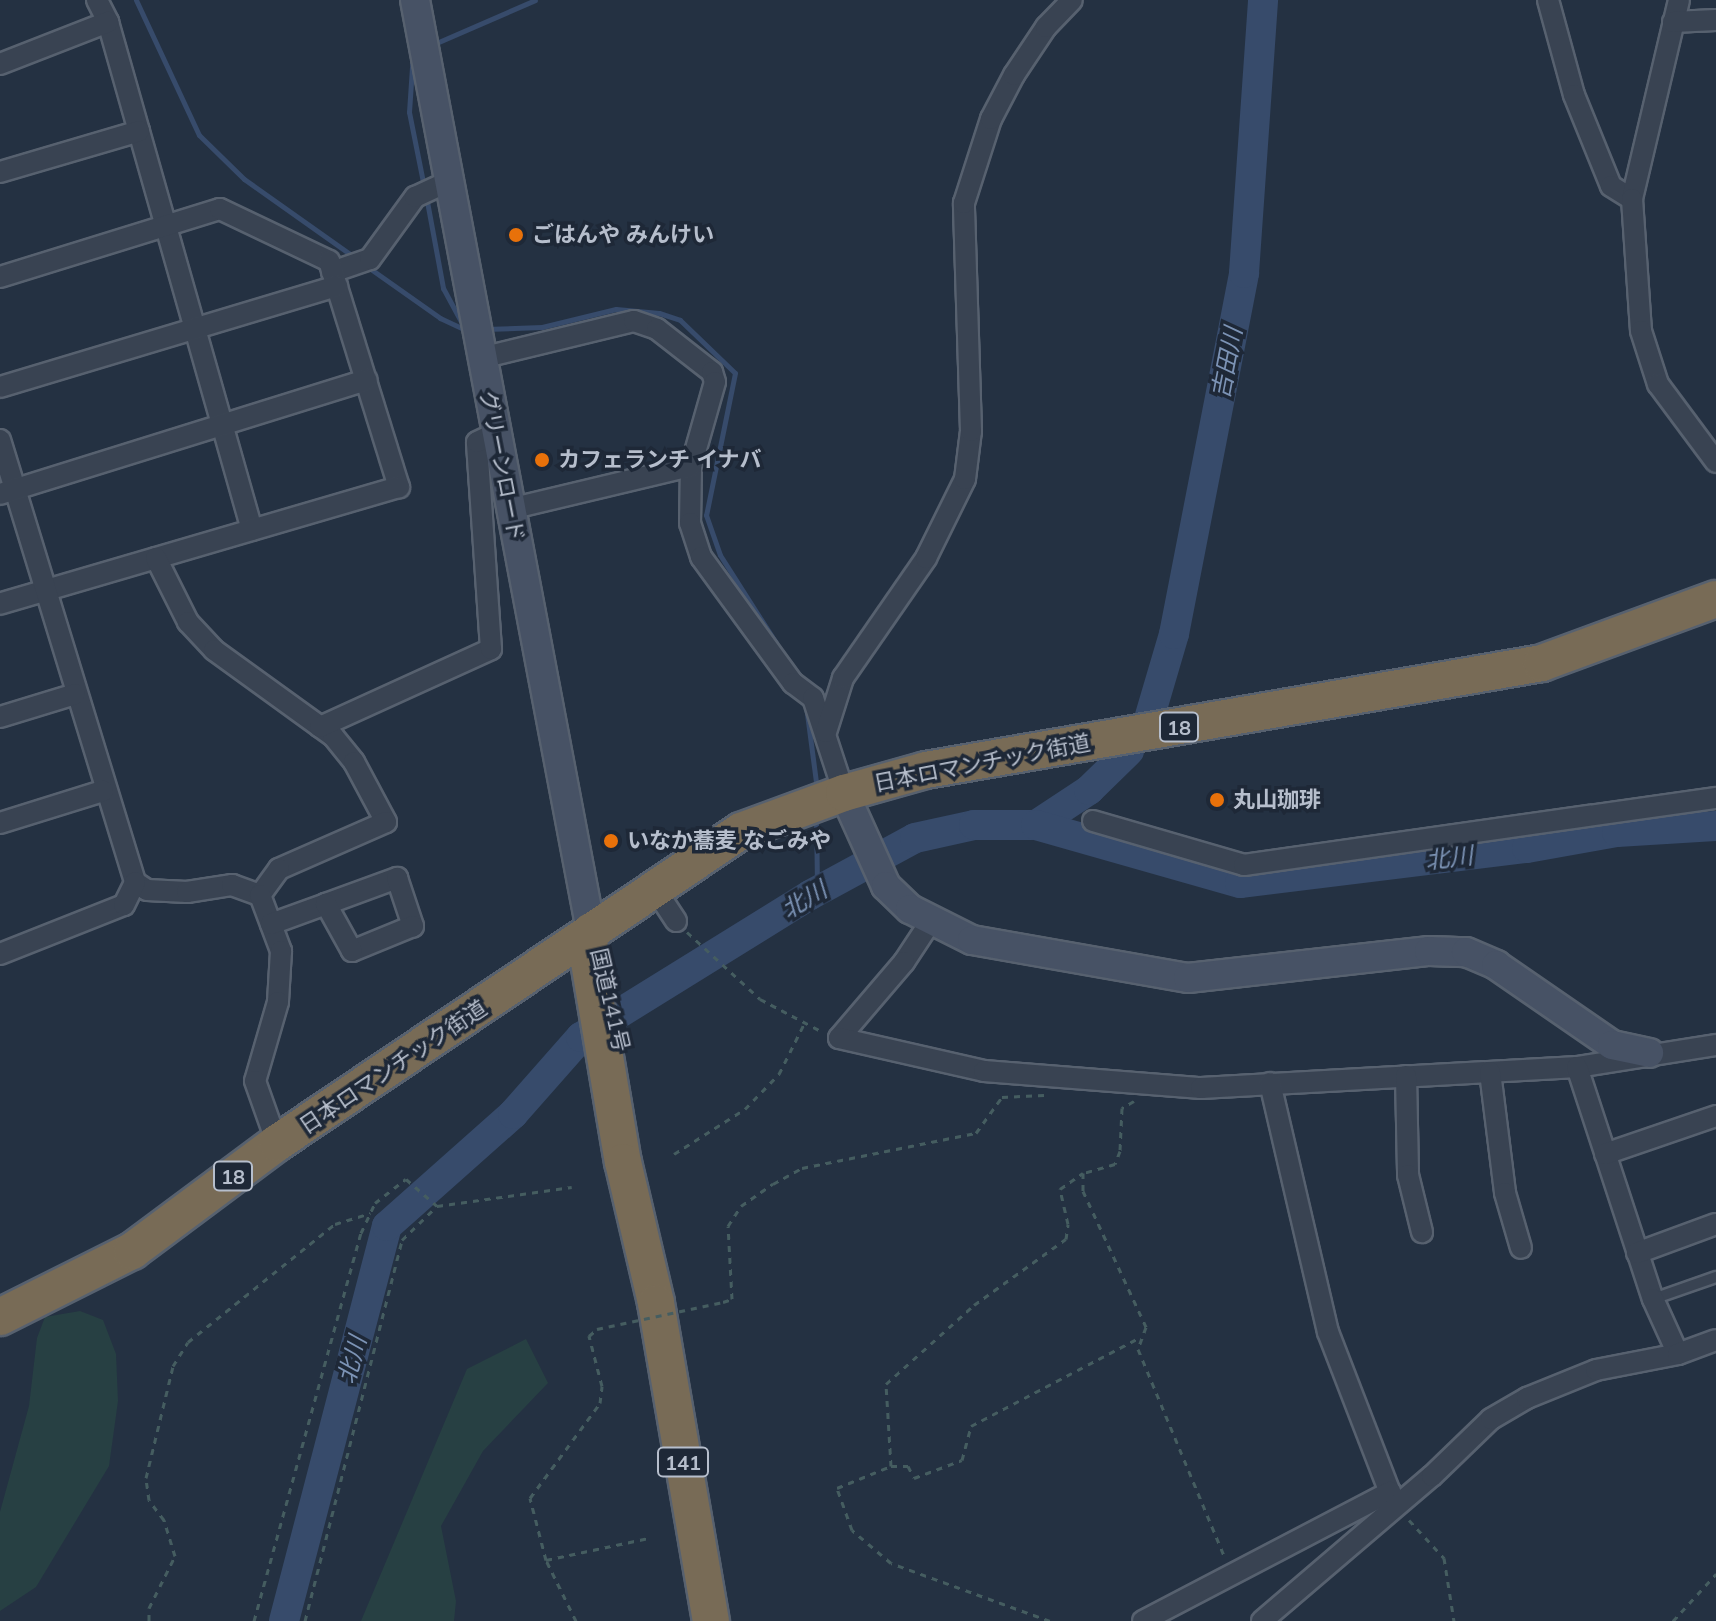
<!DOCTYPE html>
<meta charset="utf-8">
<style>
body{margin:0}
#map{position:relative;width:1716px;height:1621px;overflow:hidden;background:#243142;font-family:Mulish,"Noto Sans JP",sans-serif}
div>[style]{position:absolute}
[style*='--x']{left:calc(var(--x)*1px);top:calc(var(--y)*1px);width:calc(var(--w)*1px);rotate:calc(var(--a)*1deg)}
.green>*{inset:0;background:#274043}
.stream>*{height:5px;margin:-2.5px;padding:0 2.5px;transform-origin:2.5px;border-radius:2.5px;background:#374b6b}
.river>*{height:30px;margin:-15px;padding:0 15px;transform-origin:15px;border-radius:15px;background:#374b6b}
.path>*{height:3px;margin-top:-1.5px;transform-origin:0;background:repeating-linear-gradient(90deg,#455d60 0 6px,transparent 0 12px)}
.roads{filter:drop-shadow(2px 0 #57616f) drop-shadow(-2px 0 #57616f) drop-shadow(0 2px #57616f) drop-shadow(0 -2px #57616f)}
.lane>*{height:10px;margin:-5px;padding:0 5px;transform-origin:5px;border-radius:5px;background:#394352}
.street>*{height:20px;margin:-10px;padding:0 10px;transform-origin:10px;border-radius:10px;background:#394352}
.secondary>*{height:28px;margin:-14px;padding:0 14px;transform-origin:14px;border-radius:14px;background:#475265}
.highway>*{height:36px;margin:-18px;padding:0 18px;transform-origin:18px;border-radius:18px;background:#786b56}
.path-bridge>*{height:3px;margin-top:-1.5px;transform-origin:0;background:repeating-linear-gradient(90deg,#455d60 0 6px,transparent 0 12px)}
.dots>*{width:22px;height:22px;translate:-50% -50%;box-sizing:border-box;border:4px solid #1e2837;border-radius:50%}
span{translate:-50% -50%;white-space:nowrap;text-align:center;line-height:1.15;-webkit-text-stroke:7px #1e2837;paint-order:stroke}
.shield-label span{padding:2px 6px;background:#1e2837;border:2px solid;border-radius:6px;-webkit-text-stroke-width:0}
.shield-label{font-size:20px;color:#b6becc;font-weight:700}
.poi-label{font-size:22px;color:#b6becc;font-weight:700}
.left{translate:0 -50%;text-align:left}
.street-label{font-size:22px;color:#b6becc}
.water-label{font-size:24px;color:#7c93b5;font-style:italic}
</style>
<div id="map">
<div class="green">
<div style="clip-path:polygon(80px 1311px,103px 1320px,116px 1354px,118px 1401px,109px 1466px,36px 1587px,0 1611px,0 1512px,29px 1406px,37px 1338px,45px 1317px)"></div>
<div style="clip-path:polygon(526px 1339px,548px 1383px,483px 1451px,441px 1526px,456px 1601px,454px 1621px,361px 1621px,467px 1369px)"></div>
</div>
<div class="stream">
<div style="--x:136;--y:0;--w:149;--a:65"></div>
<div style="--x:199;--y:135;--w:63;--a:44.4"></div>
<div style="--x:244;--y:179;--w:135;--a:35.3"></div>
<div style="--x:434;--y:44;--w:110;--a:-23.5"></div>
<div style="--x:413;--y:52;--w:60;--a:93.8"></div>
<div style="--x:409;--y:112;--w:76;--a:78.7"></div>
<div style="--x:426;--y:196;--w:94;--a:79.5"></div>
<div style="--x:443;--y:288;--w:44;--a:61.7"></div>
<div style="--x:365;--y:265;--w:92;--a:35.2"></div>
<div style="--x:440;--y:318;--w:26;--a:25"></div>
<div style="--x:485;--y:329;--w:57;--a:-2"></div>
<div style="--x:542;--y:327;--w:76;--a:-13.7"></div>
<div style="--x:616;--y:309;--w:43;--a:5.3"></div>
<div style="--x:659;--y:313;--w:22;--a:18"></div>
<div style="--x:680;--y:320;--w:76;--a:43.9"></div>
<div style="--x:735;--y:373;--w:145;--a:101.5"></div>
<div style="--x:706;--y:515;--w:42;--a:70.7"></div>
<div style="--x:720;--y:555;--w:104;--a:57.5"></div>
<div style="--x:806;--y:706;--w:85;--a:82.5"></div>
<div style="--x:810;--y:895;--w:11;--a:-52"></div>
<div style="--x:817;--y:886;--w:70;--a:-90.8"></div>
</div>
<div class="river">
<div style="--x:1149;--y:719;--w:89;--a:-73.6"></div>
<div style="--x:1174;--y:634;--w:368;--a:-79"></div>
<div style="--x:1244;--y:273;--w:274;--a:-86"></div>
<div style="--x:1036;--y:825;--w:64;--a:-33.4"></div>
<div style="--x:1089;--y:790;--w:56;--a:-44.3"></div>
<div style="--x:284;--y:1621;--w:408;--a:-75.4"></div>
<div style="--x:387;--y:1226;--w:169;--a:-41.6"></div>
<div style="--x:513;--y:1114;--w:103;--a:-48.6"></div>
<div style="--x:581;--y:1037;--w:269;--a:-31.8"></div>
<div style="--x:810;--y:895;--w:119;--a:-28.5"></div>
<div style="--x:915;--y:838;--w:60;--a:-12.4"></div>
<div style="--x:974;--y:825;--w:62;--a:0"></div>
<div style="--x:1036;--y:825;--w:212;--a:15.9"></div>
<div style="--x:1240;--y:883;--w:289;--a:-7"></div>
<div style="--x:1527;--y:848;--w:91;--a:-10.1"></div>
<div style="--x:1617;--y:832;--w:99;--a:-3.5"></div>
</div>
<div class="path">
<div style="--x:687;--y:932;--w:99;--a:42.5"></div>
<div style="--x:760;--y:999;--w:69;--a:27.7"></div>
<div style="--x:1134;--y:1101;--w:14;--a:150"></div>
<div style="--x:1122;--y:1108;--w:43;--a:92.7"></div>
<div style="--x:1120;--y:1151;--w:14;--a:111"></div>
<div style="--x:1115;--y:1164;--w:33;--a:164"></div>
<div style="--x:1083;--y:1173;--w:18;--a:90"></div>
<div style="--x:1083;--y:1191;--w:150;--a:65.1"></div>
<div style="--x:1146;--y:1327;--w:23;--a:110"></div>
<div style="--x:1138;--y:1349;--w:226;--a:67.4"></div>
<div style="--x:674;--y:1154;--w:84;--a:-32.4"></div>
<div style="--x:745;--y:1109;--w:49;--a:-45.8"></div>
<div style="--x:779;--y:1074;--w:56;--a:-63.4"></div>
<div style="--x:723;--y:1302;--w:9;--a:-18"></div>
<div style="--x:732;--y:1299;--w:73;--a:-93.1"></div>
<div style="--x:728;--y:1226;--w:24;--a:-57"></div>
<div style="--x:741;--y:1206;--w:39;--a:-35"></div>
<div style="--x:773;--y:1184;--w:33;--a:-29"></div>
<div style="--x:802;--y:1168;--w:177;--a:-11.4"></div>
<div style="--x:976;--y:1133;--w:44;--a:-54.2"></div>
<div style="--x:1002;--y:1097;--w:42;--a:-2.7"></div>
<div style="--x:891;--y:1466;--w:17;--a:0"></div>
<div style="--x:908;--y:1466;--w:13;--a:63"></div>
<div style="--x:914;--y:1478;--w:51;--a:-20.6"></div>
<div style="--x:962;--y:1460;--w:35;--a:-75"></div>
<div style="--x:971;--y:1426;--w:187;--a:-27.7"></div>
<div style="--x:1409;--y:1520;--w:52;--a:47.4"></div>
<div style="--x:1444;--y:1558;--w:64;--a:81"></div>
<div style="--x:546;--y:1560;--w:105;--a:-12.1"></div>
<div style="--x:149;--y:1621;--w:13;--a:-90"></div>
<div style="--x:149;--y:1608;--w:58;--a:-63.4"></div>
<div style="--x:175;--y:1556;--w:38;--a:-107"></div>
<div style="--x:164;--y:1520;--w:25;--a:-127"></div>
<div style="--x:149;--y:1500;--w:22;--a:-98"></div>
<div style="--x:146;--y:1478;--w:115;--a:-76.4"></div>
<div style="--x:173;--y:1366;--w:28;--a:-58"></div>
<div style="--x:188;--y:1342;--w:189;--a:-38.8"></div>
<div style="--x:335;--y:1224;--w:37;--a:-17"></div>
<div style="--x:254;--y:1621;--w:402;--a:-74.6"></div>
<div style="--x:361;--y:1233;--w:33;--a:-65"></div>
<div style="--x:375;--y:1203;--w:39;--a:-38"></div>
<div style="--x:406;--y:1179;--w:41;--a:41.1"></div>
<div style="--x:305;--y:1621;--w:393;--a:-75.7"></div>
<div style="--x:402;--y:1240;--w:49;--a:-44.2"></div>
<div style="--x:437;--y:1206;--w:136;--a:-8"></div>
<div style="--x:576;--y:1621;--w:68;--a:-116.2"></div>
<div style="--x:546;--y:1560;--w:64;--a:-104.5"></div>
<div style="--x:530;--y:1498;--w:118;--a:-53.6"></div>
<div style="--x:600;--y:1403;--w:17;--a:-83"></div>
<div style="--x:602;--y:1386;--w:52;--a:-104.6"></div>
<div style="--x:589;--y:1336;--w:11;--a:-41"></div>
<div style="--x:1050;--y:1621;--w:169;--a:-160"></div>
<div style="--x:891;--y:1563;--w:51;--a:-139.8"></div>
<div style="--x:852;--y:1530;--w:45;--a:-109.7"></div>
<div style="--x:837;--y:1488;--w:58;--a:-22.2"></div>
<div style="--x:891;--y:1466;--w:82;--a:-93.5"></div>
<div style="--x:886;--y:1384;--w:118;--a:-41.9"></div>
<div style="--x:974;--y:1305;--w:113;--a:-35.7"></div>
<div style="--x:1066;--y:1239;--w:15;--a:-82"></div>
<div style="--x:1068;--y:1224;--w:36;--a:-103"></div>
<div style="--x:1060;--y:1189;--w:28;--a:-35"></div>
<div style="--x:1673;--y:1621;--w:64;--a:-47.5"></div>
</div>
<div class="roads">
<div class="lane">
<div style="--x:1653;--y:1299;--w:67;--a:-19.2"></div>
</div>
<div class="street">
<div style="--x:97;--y:0;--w:25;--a:63"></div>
<div style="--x:108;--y:22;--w:528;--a:74.17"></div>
<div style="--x:1548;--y:0;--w:98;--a:74.7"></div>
<div style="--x:1574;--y:95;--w:98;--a:67.9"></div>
<div style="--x:1611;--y:186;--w:25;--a:32"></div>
<div style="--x:1679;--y:0;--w:204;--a:103.3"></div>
<div style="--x:1632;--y:199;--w:132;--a:86.1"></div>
<div style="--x:1641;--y:331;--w:56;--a:72.2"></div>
<div style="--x:1658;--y:384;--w:97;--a:53.4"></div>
<div style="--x:1673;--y:22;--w:43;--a:-2.7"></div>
<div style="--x:0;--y:64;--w:116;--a:-21.3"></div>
<div style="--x:0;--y:172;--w:145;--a:-16.4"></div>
<div style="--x:332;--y:272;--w:40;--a:-18.9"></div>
<div style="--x:370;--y:259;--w:77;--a:-54"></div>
<div style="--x:415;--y:197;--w:38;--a:-25"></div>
<div style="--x:0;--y:277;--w:230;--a:-17.2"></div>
<div style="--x:220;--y:209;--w:121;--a:25.5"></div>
<div style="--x:329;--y:261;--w:237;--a:72.8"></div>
<div style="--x:399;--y:487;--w:416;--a:163.7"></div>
<div style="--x:481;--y:358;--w:157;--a:-13.6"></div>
<div style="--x:634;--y:321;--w:24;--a:19"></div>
<div style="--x:657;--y:329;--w:70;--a:38"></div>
<div style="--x:712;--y:372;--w:10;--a:73"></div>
<div style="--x:715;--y:382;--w:87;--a:105.9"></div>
<div style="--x:691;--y:466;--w:57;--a:91"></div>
<div style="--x:690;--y:523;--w:36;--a:72"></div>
<div style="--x:701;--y:557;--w:156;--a:53.9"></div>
<div style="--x:793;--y:683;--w:25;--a:37"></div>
<div style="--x:813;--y:698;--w:100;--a:71.9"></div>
<div style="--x:0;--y:387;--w:352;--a:-16.7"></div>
<div style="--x:0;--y:440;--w:462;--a:73"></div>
<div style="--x:135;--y:882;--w:14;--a:34"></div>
<div style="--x:147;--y:890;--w:40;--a:2.9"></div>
<div style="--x:187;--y:892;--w:46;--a:-8.8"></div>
<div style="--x:232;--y:885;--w:30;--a:20"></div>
<div style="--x:0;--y:494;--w:384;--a:-17.3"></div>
<div style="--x:510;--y:509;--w:186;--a:-13.4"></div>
<div style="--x:156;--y:558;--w:72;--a:63.4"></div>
<div style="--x:188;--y:622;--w:38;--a:47"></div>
<div style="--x:214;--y:650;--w:147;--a:35.9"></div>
<div style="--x:333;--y:736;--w:33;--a:51"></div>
<div style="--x:354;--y:762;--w:68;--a:61.9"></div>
<div style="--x:386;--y:822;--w:117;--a:156.3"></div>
<div style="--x:279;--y:869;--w:32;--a:126"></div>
<div style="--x:0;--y:717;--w:78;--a:-17"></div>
<div style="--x:320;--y:727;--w:188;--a:-24.5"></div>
<div style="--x:491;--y:649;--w:207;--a:-93.9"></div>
<div style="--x:477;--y:442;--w:21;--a:-25"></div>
<div style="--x:826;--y:732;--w:57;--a:-72.5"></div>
<div style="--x:843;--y:678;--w:146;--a:-55.3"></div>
<div style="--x:926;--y:558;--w:88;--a:-63.7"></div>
<div style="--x:965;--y:479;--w:48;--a:-82.9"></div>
<div style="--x:971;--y:431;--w:228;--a:-91.8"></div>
<div style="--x:964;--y:203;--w:88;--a:-72.2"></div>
<div style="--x:991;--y:119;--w:50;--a:-62.4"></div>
<div style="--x:1014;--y:75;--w:58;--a:-56.3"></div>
<div style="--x:1046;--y:27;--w:37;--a:-46"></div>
<div style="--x:1093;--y:821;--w:157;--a:16.2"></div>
<div style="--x:1244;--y:865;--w:477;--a:-8.1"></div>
<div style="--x:0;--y:823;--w:108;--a:-17.3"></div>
<div style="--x:653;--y:886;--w:42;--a:56.7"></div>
<div style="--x:260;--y:895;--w:60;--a:69.4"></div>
<div style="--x:281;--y:951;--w:51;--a:93.4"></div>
<div style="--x:278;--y:1002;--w:82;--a:106.2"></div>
<div style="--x:255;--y:1081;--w:66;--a:70.5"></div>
<div style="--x:931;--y:921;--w:49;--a:123.4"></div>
<div style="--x:904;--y:962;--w:100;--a:130.5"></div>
<div style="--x:839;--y:1038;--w:149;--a:12.8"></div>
<div style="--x:984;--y:1071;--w:218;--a:4.5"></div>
<div style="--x:1201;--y:1088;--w:377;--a:-3.2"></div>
<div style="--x:1577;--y:1067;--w:141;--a:-9"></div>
<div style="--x:271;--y:924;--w:59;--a:-20"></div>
<div style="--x:326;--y:904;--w:76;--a:-20.1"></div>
<div style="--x:397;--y:878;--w:51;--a:71.6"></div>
<div style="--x:413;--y:926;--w:66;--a:157.7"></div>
<div style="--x:352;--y:951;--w:54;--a:-119"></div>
<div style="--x:0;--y:954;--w:133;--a:-21.6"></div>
<div style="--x:124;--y:905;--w:25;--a:-64"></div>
<div style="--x:1577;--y:1067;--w:244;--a:71.9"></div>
<div style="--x:1653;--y:1299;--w:60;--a:65.6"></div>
<div style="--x:1490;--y:1072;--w:122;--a:82.9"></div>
<div style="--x:1505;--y:1193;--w:57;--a:73.8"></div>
<div style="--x:1406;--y:1076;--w:99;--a:88.8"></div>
<div style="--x:1408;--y:1175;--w:59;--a:76.2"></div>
<div style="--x:1270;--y:1083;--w:256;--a:76.9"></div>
<div style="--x:1328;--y:1332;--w:186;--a:68.9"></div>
<div style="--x:1605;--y:1154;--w:117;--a:-18.9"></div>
<div style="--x:1637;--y:1253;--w:84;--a:-20.2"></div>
<div style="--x:1143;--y:1621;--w:279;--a:-27.6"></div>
<div style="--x:1262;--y:1621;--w:223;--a:-40.5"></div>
<div style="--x:1432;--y:1476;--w:82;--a:-44"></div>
<div style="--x:1491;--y:1419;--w:42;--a:-30.3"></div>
<div style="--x:1527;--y:1398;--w:74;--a:-22.1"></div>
<div style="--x:1596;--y:1370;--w:84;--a:-11"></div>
<div style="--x:1678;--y:1354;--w:40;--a:-20.2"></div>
</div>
<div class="secondary">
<div style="--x:415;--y:0;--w:947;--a:79.29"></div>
<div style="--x:844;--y:793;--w:102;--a:65.7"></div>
<div style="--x:886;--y:886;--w:33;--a:44"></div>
<div style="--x:910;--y:909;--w:69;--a:26.6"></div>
<div style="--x:972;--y:940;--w:219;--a:10"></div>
<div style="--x:1188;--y:978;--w:243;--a:-6.4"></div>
<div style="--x:1429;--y:951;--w:37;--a:2"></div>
<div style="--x:1466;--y:952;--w:33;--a:23"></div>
<div style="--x:1496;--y:965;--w:141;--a:34.6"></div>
<div style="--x:1612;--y:1045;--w:38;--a:12"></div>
</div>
<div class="highway">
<div style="--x:591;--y:931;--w:25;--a:97"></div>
<div style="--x:588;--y:956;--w:209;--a:80.4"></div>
<div style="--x:623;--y:1162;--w:145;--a:76.8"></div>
<div style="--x:656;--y:1303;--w:323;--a:80.2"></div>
<div style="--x:0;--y:1317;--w:148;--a:-26.6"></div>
<div style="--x:132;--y:1251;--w:181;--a:-36.7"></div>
<div style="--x:277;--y:1143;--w:559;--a:-33.92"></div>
<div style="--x:741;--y:831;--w:110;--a:-20.3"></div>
<div style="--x:844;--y:793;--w:85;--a:-15.7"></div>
<div style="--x:926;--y:770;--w:625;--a:-9.85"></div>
<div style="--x:1542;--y:663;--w:185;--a:-20.2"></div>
</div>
</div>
<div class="path-bridge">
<div style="--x:597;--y:1329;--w:129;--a:-12.1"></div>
</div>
<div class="dots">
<div style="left:516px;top:235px;background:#e8710a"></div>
<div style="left:542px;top:460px;background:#e8710a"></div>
<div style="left:1217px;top:800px;background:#e8710a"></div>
<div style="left:611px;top:841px;background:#e8710a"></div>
</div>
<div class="shield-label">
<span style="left:1179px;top:727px">18</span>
<span style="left:233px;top:1176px">18</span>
<span style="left:683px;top:1462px">141</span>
</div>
<div class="poi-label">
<span class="left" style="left:532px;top:235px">ごはんや みんけい</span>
<span class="left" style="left:558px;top:460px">カフェランチ イナバ</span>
<span class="left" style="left:1233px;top:800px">丸山珈琲</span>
<span class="left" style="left:627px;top:841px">いなか蕎麦 なごみや</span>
</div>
<div class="street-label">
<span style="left:502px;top:466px;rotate:79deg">グリーンロード</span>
<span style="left:982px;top:763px;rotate:-11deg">日本ロマンチック街道</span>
<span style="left:610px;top:1000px;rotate:77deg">国道141号</span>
<span style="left:393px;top:1067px;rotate:-34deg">日本ロマンチック街道</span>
</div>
<div class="water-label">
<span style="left:1227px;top:363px;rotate:-79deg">吉田川</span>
<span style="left:1449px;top:858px;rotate:-7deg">北川</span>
<span style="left:804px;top:900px;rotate:-31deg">北川</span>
<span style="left:352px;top:1360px;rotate:-75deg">北川</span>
</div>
</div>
